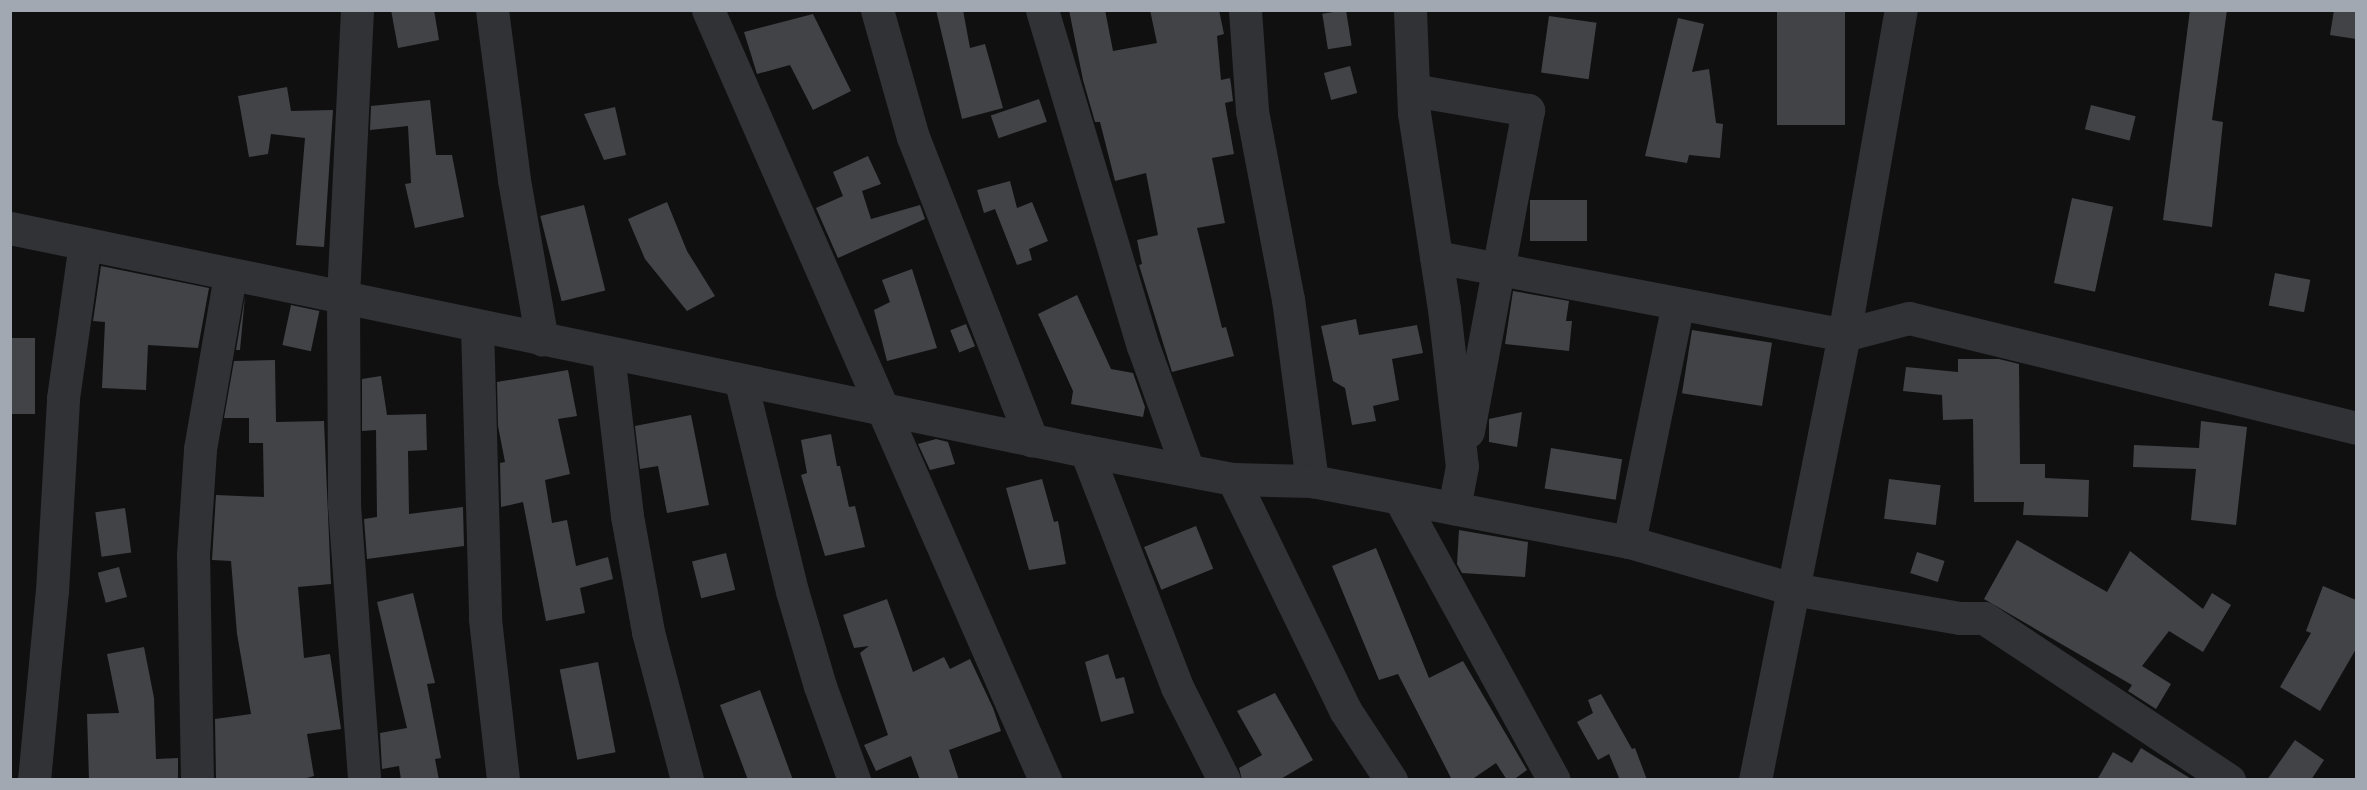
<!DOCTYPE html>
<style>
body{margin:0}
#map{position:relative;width:2367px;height:790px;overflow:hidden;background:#101011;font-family:Mulish,sans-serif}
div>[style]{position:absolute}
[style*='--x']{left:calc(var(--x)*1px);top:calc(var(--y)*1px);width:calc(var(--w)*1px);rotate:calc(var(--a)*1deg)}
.building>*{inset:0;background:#414347;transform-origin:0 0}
.minor>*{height:33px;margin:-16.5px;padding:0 16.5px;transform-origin:16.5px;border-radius:16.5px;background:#313236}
span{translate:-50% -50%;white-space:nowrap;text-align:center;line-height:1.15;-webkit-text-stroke:4.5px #0b0b0c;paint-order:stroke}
.frame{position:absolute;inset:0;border:12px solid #a2a8b1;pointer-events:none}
</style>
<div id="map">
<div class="building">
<div style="clip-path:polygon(391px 10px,434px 10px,439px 40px,398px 48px)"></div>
<div style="clip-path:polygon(936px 10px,963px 10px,970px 48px,985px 44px,1003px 108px,962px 119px)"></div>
<div style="clip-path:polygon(1069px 10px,1105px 10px,1113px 51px,1157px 43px,1150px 10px,1219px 10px,1224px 34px,1217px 36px,1221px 80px,1230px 78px,1231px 84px,1233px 101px,1225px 103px,1234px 154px,1212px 158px,1225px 223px,1197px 228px,1222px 328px,1226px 327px,1234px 356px,1172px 372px,1139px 265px,1142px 264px,1137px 240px,1158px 235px,1146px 173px,1115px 181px,1100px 122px,1095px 122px,1083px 80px)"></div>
<div style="left:1346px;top:10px;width:36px;height:24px;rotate:81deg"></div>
<div style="left:1777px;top:10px;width:68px;height:115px"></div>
<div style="clip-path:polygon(2190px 10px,2227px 10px,2212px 120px,2223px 122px,2212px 227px,2163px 220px)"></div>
<div style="clip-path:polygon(2334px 10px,2356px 10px,2356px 39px,2330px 35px)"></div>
<div style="clip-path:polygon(813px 14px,851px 91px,813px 110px,790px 65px,757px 74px,744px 32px)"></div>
<div style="left:1549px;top:16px;width:48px;height:57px;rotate:8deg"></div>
<div style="clip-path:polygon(1678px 18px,1704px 24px,1692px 72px,1709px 69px,1716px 123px,1723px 124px,1720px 158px,1689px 155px,1687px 163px,1645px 156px)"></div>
<div style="left:1350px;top:66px;width:28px;height:27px;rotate:75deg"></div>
<div style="clip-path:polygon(287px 87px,291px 111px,333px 110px,324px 247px,296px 245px,305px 138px,271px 134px,268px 154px,249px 157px,238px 96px)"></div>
<div style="left:1039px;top:99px;width:24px;height:51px;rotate:71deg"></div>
<div style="clip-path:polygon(430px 100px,436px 155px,452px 155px,464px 217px,415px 228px,405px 184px,411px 183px,408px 126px,370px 130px,371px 106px)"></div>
<div style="left:2091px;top:105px;width:46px;height:25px;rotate:14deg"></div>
<div style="clip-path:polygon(615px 107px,626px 155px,604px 160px,584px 114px)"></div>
<div style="clip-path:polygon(868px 156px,881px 184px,862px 191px,871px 219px,920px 205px,925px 219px,838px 258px,816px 208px,843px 196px,833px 172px)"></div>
<div style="clip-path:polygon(1010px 181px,1017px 208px,1032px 202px,1048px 241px,1029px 249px,1032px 260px,1017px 265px,995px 209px,984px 213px,977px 190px)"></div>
<div style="left:2072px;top:198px;width:42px;height:87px;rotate:12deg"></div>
<div style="left:1587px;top:200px;width:41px;height:57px;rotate:90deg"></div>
<div style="clip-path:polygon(667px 202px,687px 251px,715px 296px,687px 311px,645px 259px,628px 219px)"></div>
<div style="left:584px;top:205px;width:88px;height:45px;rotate:76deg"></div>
<div style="clip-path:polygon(101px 266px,209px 288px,198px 348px,148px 345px,146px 390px,102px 388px,105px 322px,93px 321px)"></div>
<div style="clip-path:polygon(912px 269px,937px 348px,887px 361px,874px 310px,890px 302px,882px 280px)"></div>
<div style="left:2275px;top:273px;width:36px;height:33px;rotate:11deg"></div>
<div style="clip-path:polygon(1513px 291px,1569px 301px,1566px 321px,1572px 321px,1569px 351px,1505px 344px)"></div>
<div style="clip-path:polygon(1077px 295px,1111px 369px,1133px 373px,1145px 407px,1143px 417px,1071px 404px,1073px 391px,1038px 314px)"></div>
<div style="clip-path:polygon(245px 296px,240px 350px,236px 350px)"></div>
<div style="left:291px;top:305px;width:29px;height:41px;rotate:12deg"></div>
<div style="clip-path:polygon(1356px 319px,1359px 335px,1417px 325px,1423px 353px,1392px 359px,1399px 400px,1373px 406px,1376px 421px,1352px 425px,1345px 388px,1333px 381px,1321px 326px)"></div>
<div style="left:966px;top:324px;width:24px;height:17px;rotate:68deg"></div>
<div style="left:1692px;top:330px;width:81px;height:64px;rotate:9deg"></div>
<div style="left:10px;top:338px;width:25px;height:76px"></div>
<div style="clip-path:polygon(1958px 359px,1999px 359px,2019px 364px,2020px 464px,2045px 464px,2045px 478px,2089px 480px,2088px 517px,2023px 515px,2024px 502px,1974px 502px,1973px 419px,1943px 420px,1942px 395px,1903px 391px,1906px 367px,1958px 372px)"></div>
<div style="clip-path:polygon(275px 360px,276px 422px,324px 421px,331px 584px,298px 587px,304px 658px,330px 654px,341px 729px,307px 734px,314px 776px,299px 780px,216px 780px,215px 719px,251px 714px,237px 634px,231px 561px,212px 560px,216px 495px,264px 497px,263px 443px,249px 443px,249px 418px,224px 418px,234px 361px)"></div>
<div style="clip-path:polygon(568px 370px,577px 416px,558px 419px,570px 474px,545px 480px,552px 523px,567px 520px,576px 566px,608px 557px,613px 579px,580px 588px,585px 613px,546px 621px,523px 502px,501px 507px,500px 463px,505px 462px,498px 426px,497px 382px)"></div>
<div style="clip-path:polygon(381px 376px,387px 415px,426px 414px,427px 450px,408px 451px,409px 514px,463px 507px,464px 546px,367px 559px,364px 519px,377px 517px,376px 430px,362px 431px,362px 379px)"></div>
<div style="clip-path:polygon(1522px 412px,1517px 447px,1489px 442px,1489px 419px)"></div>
<div style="clip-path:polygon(691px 415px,709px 505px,667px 513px,658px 466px,640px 469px,635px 426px)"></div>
<div style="clip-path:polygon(2201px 421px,2247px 427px,2236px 525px,2191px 520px,2196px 469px,2133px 467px,2134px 445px,2199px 448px)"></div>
<div style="clip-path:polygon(831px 434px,837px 466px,840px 466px,849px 507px,855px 506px,865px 547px,825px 556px,801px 475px,807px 473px,801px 440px)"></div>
<div style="clip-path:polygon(936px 439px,948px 442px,955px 464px,930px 470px,918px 444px)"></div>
<div style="left:1551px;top:448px;width:72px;height:41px;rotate:9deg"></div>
<div style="clip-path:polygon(1042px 479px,1054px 522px,1058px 521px,1066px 564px,1029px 570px,1006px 488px)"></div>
<div style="left:1889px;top:479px;width:52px;height:40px;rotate:7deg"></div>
<div style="left:125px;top:508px;width:45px;height:30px;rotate:82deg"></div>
<div style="left:1196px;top:526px;width:46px;height:56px;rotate:68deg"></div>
<div style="clip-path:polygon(1459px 530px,1528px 542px,1525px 577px,1462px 573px,1457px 564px)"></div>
<div style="clip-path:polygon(2017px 540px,2107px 592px,2130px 551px,2203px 609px,2212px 593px,2231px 605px,2203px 652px,2169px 631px,2142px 666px,2171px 684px,2156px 709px,2128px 691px,2132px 685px,1984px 599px)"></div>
<div style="clip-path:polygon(1376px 548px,1429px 678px,1463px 661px,1527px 770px,1513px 780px,1507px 780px,1496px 763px,1471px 780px,1452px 780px,1398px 674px,1379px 680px,1332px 566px)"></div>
<div style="left:1917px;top:552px;width:29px;height:22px;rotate:18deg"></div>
<div style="left:726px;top:553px;width:38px;height:35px;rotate:76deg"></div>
<div style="left:119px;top:567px;width:31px;height:22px;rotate:75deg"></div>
<div style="clip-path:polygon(2323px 586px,2356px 600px,2356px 649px,2320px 711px,2280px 687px,2311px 633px,2306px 631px)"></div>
<div style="clip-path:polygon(413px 593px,435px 683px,427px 684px,441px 758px,435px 759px,439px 780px,401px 780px,399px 766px,382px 769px,380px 733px,407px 728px,377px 602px)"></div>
<div style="clip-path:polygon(887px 599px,913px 672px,944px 657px,950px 669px,970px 659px,993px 708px,1001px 731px,949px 750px,959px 780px,920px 780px,911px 756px,876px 771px,864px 745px,888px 735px,860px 653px,869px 646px,854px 648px,843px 615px)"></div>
<div style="clip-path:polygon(144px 647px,154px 698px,156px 759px,178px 758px,178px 780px,89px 780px,87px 714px,119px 713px,107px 654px)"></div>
<div style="clip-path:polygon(1108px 654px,1116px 679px,1124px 677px,1134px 713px,1101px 722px,1085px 662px)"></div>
<div style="left:598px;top:662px;width:92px;height:39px;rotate:79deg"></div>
<div style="clip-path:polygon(760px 690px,793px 780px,748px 780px,720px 705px)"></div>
<div style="clip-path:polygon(1275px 693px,1313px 760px,1279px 780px,1242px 780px,1239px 768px,1262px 755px,1237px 711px)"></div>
<div style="clip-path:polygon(1601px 694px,1632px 749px,1635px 748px,1647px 780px,1620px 780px,1609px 754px,1598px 760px,1577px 722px,1593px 713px,1588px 700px)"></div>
<div style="clip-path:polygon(2295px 740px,2324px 760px,2311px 780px,2267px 780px)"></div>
<div style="clip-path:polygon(2141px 748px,2193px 780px,2097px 780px,2113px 752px,2132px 763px)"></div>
</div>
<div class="minor">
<div style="--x:357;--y:10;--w:288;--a:92.8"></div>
<div style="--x:343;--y:298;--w:207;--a:89.7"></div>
<div style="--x:344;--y:505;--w:273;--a:85.8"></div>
<div style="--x:492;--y:10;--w:171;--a:82.6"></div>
<div style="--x:514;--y:180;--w:162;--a:80.1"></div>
<div style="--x:708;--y:10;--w:841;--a:66.36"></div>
<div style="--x:877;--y:10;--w:132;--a:74.2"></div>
<div style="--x:913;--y:137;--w:326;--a:68.6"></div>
<div style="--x:1042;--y:10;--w:351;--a:73.3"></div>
<div style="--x:1143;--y:346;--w:132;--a:70.1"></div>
<div style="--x:1245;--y:10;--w:101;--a:86"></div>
<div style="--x:1252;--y:111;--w:191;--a:79.2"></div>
<div style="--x:1288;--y:299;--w:184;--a:82.5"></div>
<div style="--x:1410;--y:10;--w:103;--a:87.8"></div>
<div style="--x:1414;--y:113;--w:198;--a:81.3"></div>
<div style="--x:1444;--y:309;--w:158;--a:83.5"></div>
<div style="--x:1462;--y:466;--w:43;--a:100.8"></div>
<div style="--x:1413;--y:90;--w:117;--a:9.9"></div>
<div style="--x:1528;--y:110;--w:327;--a:100.6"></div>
<div style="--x:10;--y:228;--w:1099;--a:11.71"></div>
<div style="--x:1086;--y:451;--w:150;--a:10.8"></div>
<div style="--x:1233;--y:479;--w:79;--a:1.5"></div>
<div style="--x:1312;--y:481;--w:323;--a:10.9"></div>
<div style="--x:1629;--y:542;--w:171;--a:16"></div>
<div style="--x:1793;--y:589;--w:169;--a:9.9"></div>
<div style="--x:1960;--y:618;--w:24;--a:0"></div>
<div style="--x:1984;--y:618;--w:294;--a:33.5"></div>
<div style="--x:1436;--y:257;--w:415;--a:10.8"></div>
<div style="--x:1844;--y:335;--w:67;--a:-14.7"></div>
<div style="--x:1909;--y:318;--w:460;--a:13.8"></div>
<div style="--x:477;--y:326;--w:293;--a:88.4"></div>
<div style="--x:485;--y:619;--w:162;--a:83.6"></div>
<div style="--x:608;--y:354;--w:163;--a:83.3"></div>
<div style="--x:627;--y:516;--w:118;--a:79.7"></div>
<div style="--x:648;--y:632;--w:153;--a:75.2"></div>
<div style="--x:741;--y:382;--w:215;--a:76.3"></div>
<div style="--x:792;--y:591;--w:99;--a:73.6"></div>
<div style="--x:820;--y:686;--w:100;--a:70.1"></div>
<div style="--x:1086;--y:451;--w:253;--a:68.9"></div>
<div style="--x:1177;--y:687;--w:104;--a:63.2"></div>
<div style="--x:1233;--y:479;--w:257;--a:64.1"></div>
<div style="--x:1345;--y:710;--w:84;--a:56.7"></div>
<div style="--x:1400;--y:499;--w:320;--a:61.3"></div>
<div style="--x:1629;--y:542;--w:243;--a:-78.4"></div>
<div style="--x:34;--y:780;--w:190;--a:-84.6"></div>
<div style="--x:52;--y:591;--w:193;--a:-86.7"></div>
<div style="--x:63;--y:398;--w:156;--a:-81.9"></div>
<div style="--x:197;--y:780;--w:225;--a:-91"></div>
<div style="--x:193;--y:555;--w:106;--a:-86.2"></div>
<div style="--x:200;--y:449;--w:177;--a:-80.2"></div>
<div style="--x:1755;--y:780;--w:454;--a:-78.7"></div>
<div style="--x:1844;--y:335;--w:330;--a:-80.1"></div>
</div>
<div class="frame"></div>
</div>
